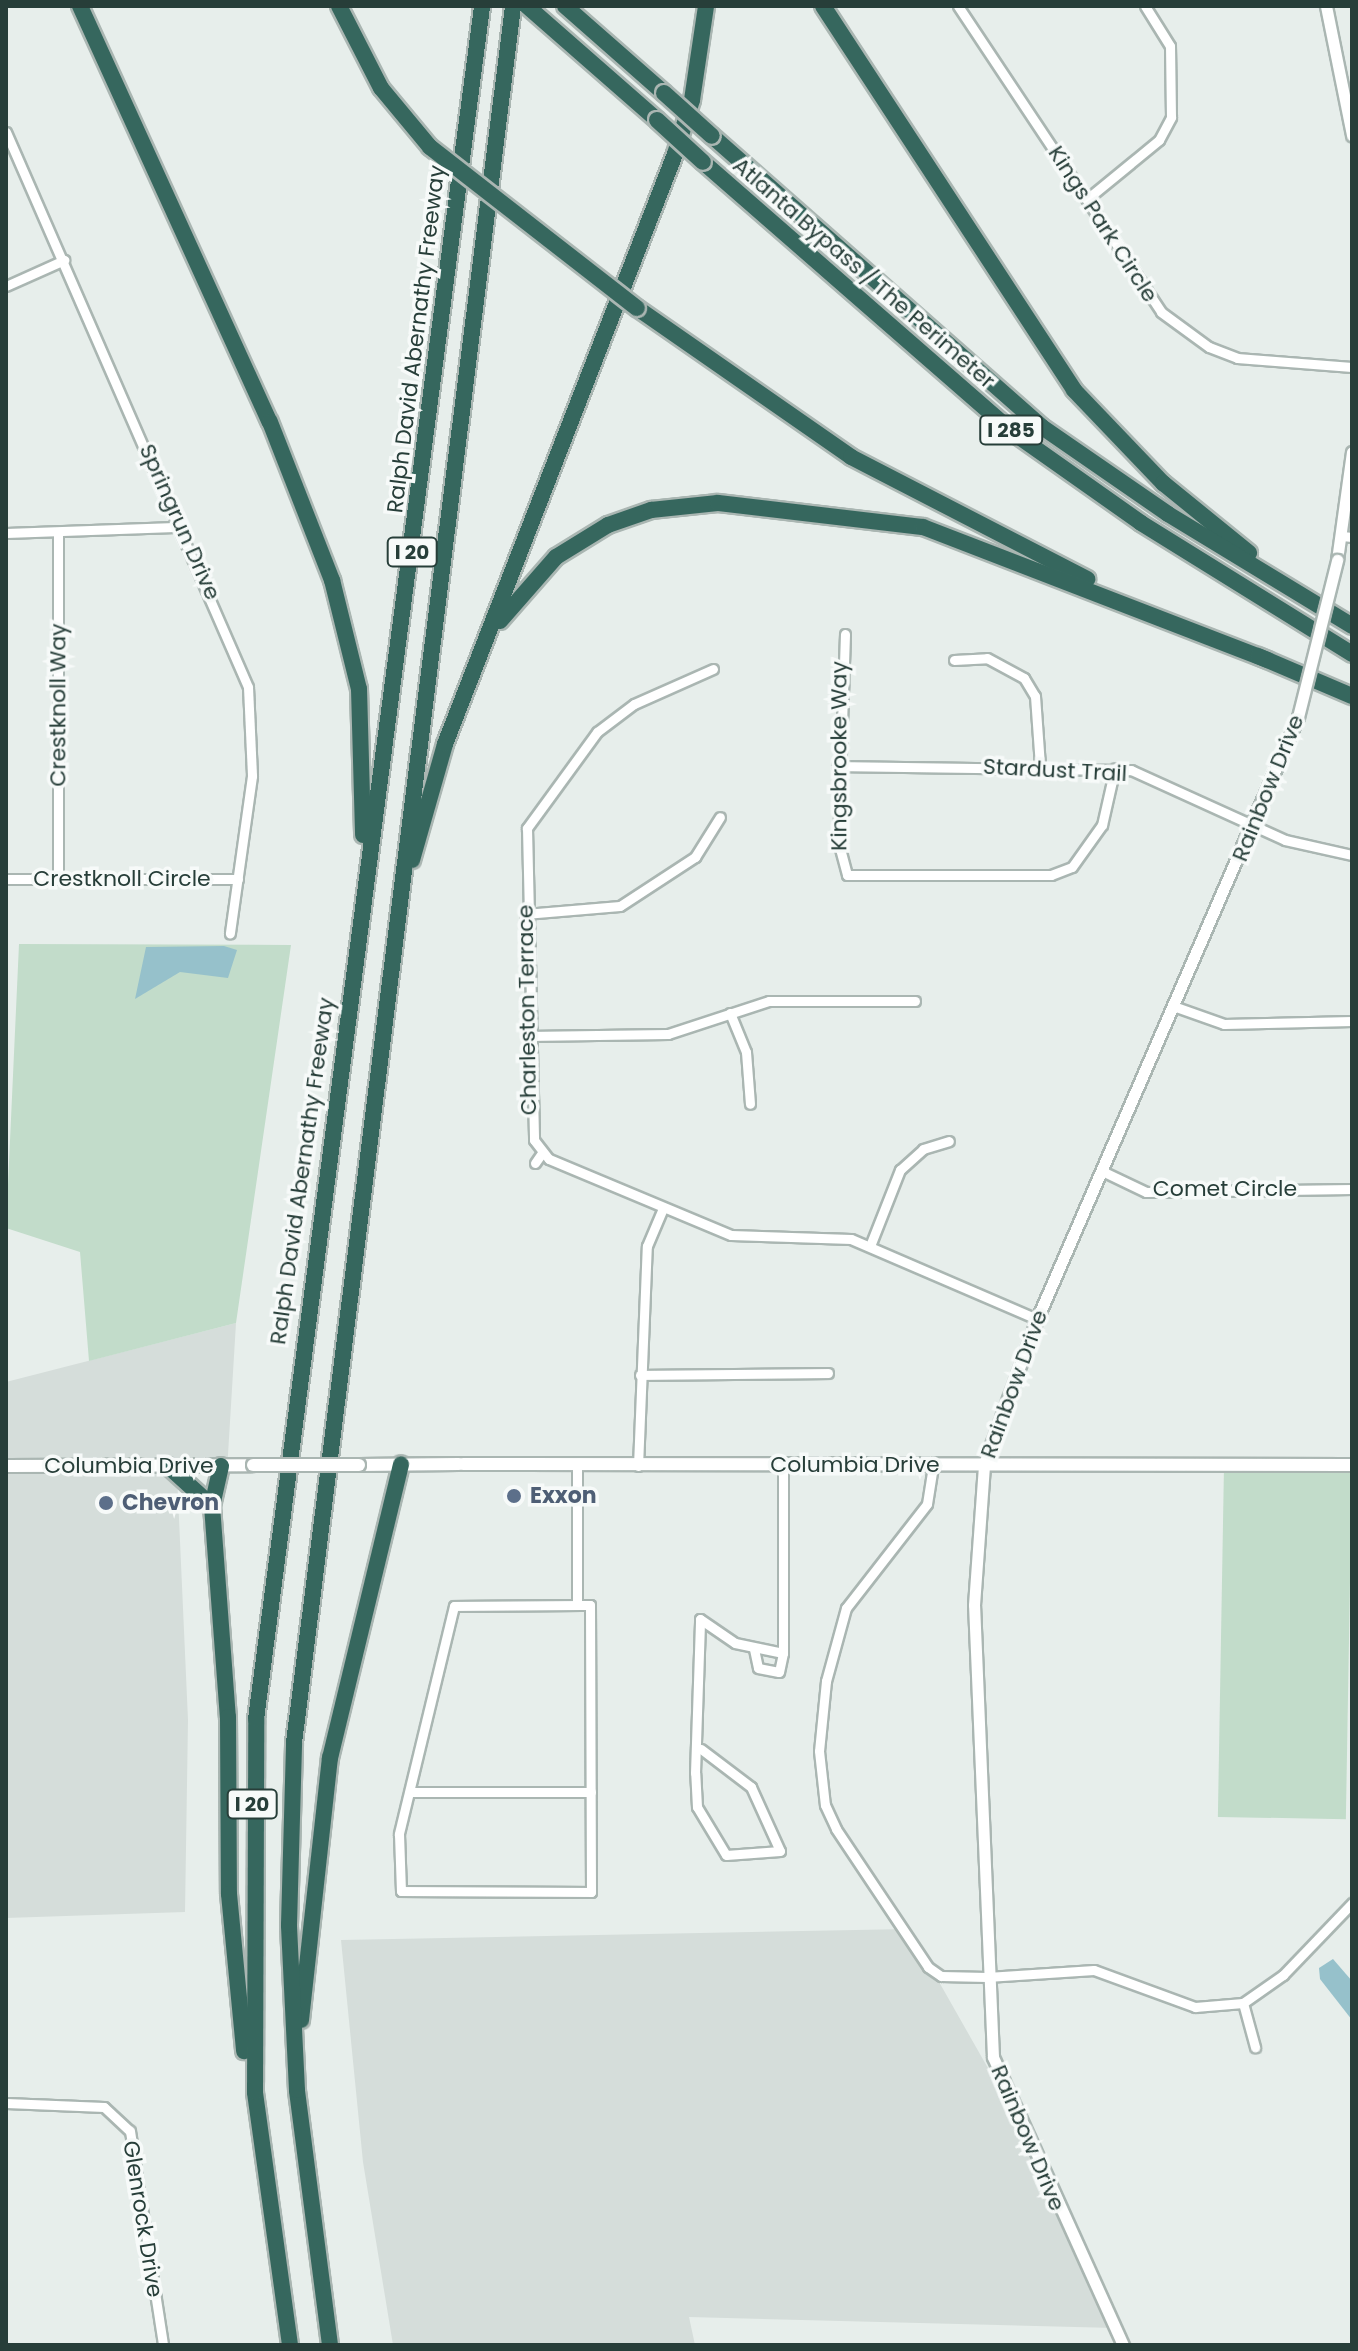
<!DOCTYPE html>
<style>
body{margin:0}
#map{position:relative;width:1358px;height:2351px;overflow:hidden;background:#e7eeeb;font-family:Poppins,sans-serif}
div>[style]{position:absolute}
[style*='--x']{left:calc(var(--x)*1px);top:calc(var(--y)*1px);width:calc(var(--w)*1px);rotate:calc(var(--a)*1deg)}
.built>*{inset:0;background:#d5ddda}
.green>*{inset:0;background:#c2dcca;transform-origin:0 0}
.water>*{inset:0;background:#96c1cb}
.roads{filter:drop-shadow(2px 0 #aab6b2) drop-shadow(-2px 0 #aab6b2) drop-shadow(0 2px #aab6b2) drop-shadow(0 -2px #aab6b2)}
.minor>*{height:9px;margin:-4.5px;padding:0 4.5px;transform-origin:4.5px;border-radius:4.5px;background:#fff}
.tertiary>*{height:11px;margin:-5.5px;padding:0 5.5px;transform-origin:5.5px;border-radius:5.5px;background:#fff}
.secondary>*{height:12px;margin:-6px;padding:0 6px;transform-origin:6px;border-radius:6px;background:#fff}
.motorway>*{height:16px;margin:-8px;padding:0 8px;transform-origin:8px;border-radius:8px;background:#36675e}
.bridges{filter:drop-shadow(2px 0 #aab6b2) drop-shadow(-2px 0 #aab6b2) drop-shadow(0 2px #aab6b2) drop-shadow(0 -2px #aab6b2)}
.tertiary-bridge>*{height:11px;margin:-5.5px;padding:0 5.5px;transform-origin:5.5px;border-radius:5.5px;background:#fff}
.secondary-bridge>*{height:12px;margin:-6px;padding:0 6px;transform-origin:6px;border-radius:6px;background:#fff}
.motorway-bridge>*{height:16px;margin:-8px;padding:0 8px;transform-origin:8px;border-radius:8px;background:#36675e}
.dots>*{width:22px;height:22px;translate:-50% -50%;box-sizing:border-box;border:4px solid #f7faf9;border-radius:50%}
span{translate:-50% -50%;white-space:nowrap;text-align:center;line-height:1.15;-webkit-text-stroke:7px #f7faf9;paint-order:stroke}
.shield-label span{padding:2px 6px;background:#f7faf9;border:2px solid;border-radius:6px;-webkit-text-stroke-width:0}
.shield-label{font-size:20px;color:#273e39;font-weight:700}
.street-label{font-size:22px;color:#273e39}
.service-label{font-size:22px;color:#4e5e75;font-weight:700}
.left{translate:0 -50%;text-align:left}
.frame{position:absolute;inset:0;border:8px solid #273e39;pointer-events:none}
</style>
<div id="map">
<div class="built">
<div style="clip-path:polygon(236px 1323px,227px 1471px,177px 1474px,188px 1720px,185px 1912px,6px 1918px,6px 1382px)"></div>
<div style="clip-path:polygon(909px 1929px,1031px 2144px,1115px 2328px,689px 2317px,695px 2345px,393px 2345px,363px 2162px,341px 1940px)"></div>
</div>
<div class="green">
<div style="clip-path:polygon(19px 944px,291px 945px,236px 1323px,89px 1361px,80px 1252px,6px 1228px)"></div>
<div style="left:1224px;top:1466px;width:128px;height:351px;rotate:1deg"></div>
</div>
<div class="water">
<div style="clip-path:polygon(224px 946px,237px 950px,228px 978px,180px 972px,135px 999px,146px 947px)"></div>
<div style="clip-path:polygon(1333px 1959px,1352px 1981px,1352px 2020px,1320px 1979px,1319px 1968px)"></div>
</div>
<div class="roads">
<div class="minor">
<div style="--x:958;--y:6;--w:367;--a:56.4"></div>
<div style="--x:1161;--y:312;--w:59;--a:36.1"></div>
<div style="--x:1209;--y:347;--w:30;--a:21"></div>
<div style="--x:1237;--y:358;--w:115;--a:4.5"></div>
<div style="--x:6;--y:132;--w:605;--a:66.44"></div>
<div style="--x:248;--y:687;--w:89;--a:87.4"></div>
<div style="--x:252;--y:776;--w:159;--a:98"></div>
<div style="--x:1087;--y:199;--w:93;--a:-39.3"></div>
<div style="--x:1159;--y:140;--w:26;--a:-62"></div>
<div style="--x:1171;--y:117;--w:71;--a:-90.8"></div>
<div style="--x:1170;--y:46;--w:47;--a:-122"></div>
<div style="--x:6;--y:286;--w:64;--a:-24.1"></div>
<div style="--x:6;--y:533;--w:176;--a:-2"></div>
<div style="--x:1342;--y:536;--w:10;--a:6"></div>
<div style="--x:845;--y:634;--w:207;--a:91.9"></div>
<div style="--x:838;--y:841;--w:35;--a:75"></div>
<div style="--x:847;--y:875;--w:204;--a:0"></div>
<div style="--x:1051;--y:875;--w:22;--a:-21"></div>
<div style="--x:1072;--y:867;--w:52;--a:-54.5"></div>
<div style="--x:1102;--y:825;--w:58;--a:-77.2"></div>
<div style="--x:954;--y:660;--w:33;--a:-3"></div>
<div style="--x:987;--y:658;--w:42;--a:28.4"></div>
<div style="--x:1024;--y:678;--w:21;--a:59"></div>
<div style="--x:1035;--y:696;--w:70;--a:85.9"></div>
<div style="--x:713;--y:669;--w:86;--a:156.1"></div>
<div style="--x:634;--y:704;--w:46;--a:142.9"></div>
<div style="--x:597;--y:732;--w:119;--a:126.1"></div>
<div style="--x:527;--y:828;--w:312;--a:88.7"></div>
<div style="--x:534;--y:1140;--w:24;--a:52"></div>
<div style="--x:549;--y:1159;--w:197;--a:22.7"></div>
<div style="--x:731;--y:1235;--w:120;--a:1.9"></div>
<div style="--x:851;--y:1239;--w:202;--a:23.3"></div>
<div style="--x:837;--y:766;--w:294;--a:0.8"></div>
<div style="--x:1131;--y:770;--w:169;--a:24.4"></div>
<div style="--x:1285;--y:840;--w:69;--a:12.6"></div>
<div style="--x:58;--y:878;--w:346;--a:-90"></div>
<div style="--x:6;--y:879;--w:232;--a:0"></div>
<div style="--x:525;--y:914;--w:95;--a:-4.8"></div>
<div style="--x:620;--y:906;--w:90;--a:-33.2"></div>
<div style="--x:695;--y:857;--w:47;--a:-58"></div>
<div style="--x:1176;--y:1007;--w:51;--a:19.5"></div>
<div style="--x:1224;--y:1024;--w:128;--a:-1.3"></div>
<div style="--x:730;--y:1013;--w:42;--a:67.7"></div>
<div style="--x:746;--y:1052;--w:52;--a:85.6"></div>
<div style="--x:527;--y:1036;--w:141;--a:-0.8"></div>
<div style="--x:668;--y:1034;--w:106;--a:-18.1"></div>
<div style="--x:769;--y:1001;--w:146;--a:0"></div>
<div style="--x:535;--y:1163;--w:12;--a:-55"></div>
<div style="--x:1102;--y:1171;--w:49;--a:25.5"></div>
<div style="--x:1146;--y:1192;--w:206;--a:-0.8"></div>
<div style="--x:870;--y:1246;--w:82;--a:-68.5"></div>
<div style="--x:900;--y:1170;--w:31;--a:-42"></div>
<div style="--x:923;--y:1149;--w:27;--a:-17"></div>
<div style="--x:640;--y:1375;--w:188;--a:-0.6"></div>
<div style="--x:577;--y:1465;--w:140;--a:90"></div>
<div style="--x:577;--y:1605;--w:123;--a:179.5"></div>
<div style="--x:454;--y:1606;--w:235;--a:103.6"></div>
<div style="--x:399;--y:1834;--w:57;--a:88"></div>
<div style="--x:401;--y:1891;--w:190;--a:0.3"></div>
<div style="--x:591;--y:1892;--w:287;--a:-90.2"></div>
<div style="--x:590;--y:1605;--w:13;--a:180"></div>
<div style="--x:638;--y:1466;--w:220;--a:-87.7"></div>
<div style="--x:647;--y:1246;--w:39;--a:-67"></div>
<div style="--x:933;--y:1466;--w:38;--a:99"></div>
<div style="--x:927;--y:1504;--w:132;--a:127.9"></div>
<div style="--x:846;--y:1608;--w:76;--a:105.3"></div>
<div style="--x:826;--y:1681;--w:70;--a:95.7"></div>
<div style="--x:819;--y:1751;--w:54;--a:83.7"></div>
<div style="--x:825;--y:1805;--w:26;--a:65"></div>
<div style="--x:836;--y:1829;--w:166;--a:56.3"></div>
<div style="--x:928;--y:1967;--w:16;--a:35"></div>
<div style="--x:941;--y:1976;--w:46;--a:1.2"></div>
<div style="--x:987;--y:1977;--w:107;--a:-3.7"></div>
<div style="--x:1094;--y:1970;--w:108;--a:20.1"></div>
<div style="--x:1195;--y:2007;--w:48;--a:-4.8"></div>
<div style="--x:1243;--y:2003;--w:49;--a:-35"></div>
<div style="--x:1283;--y:1975;--w:100;--a:-46.2"></div>
<div style="--x:754;--y:1649;--w:19;--a:78"></div>
<div style="--x:758;--y:1668;--w:21;--a:11"></div>
<div style="--x:779;--y:1672;--w:19;--a:-78"></div>
<div style="--x:701;--y:1749;--w:63;--a:37.2"></div>
<div style="--x:751;--y:1787;--w:70;--a:65.6"></div>
<div style="--x:780;--y:1851;--w:54;--a:175.8"></div>
<div style="--x:726;--y:1855;--w:56;--a:-121.1"></div>
<div style="--x:697;--y:1807;--w:34;--a:-93"></div>
<div style="--x:695;--y:1773;--w:154;--a:-88.1"></div>
<div style="--x:700;--y:1619;--w:42;--a:34.4"></div>
<div style="--x:735;--y:1643;--w:49;--a:11.8"></div>
<div style="--x:783;--y:1653;--w:187;--a:-90"></div>
<div style="--x:410;--y:1792;--w:181;--a:0"></div>
<div style="--x:1243;--y:2003;--w:46;--a:74.7"></div>
<div style="--x:6;--y:2103;--w:98;--a:2.3"></div>
<div style="--x:104;--y:2107;--w:35;--a:43"></div>
<div style="--x:130;--y:2131;--w:217;--a:81.2"></div>
</div>
<div class="tertiary">
<div style="--x:1326;--y:6;--w:132;--a:78.6"></div>
<div style="--x:1337;--y:560;--w:109;--a:-82.1"></div>
<div style="--x:1123;--y:2345;--w:316;--a:-114.3"></div>
<div style="--x:993;--y:2057;--w:452;--a:-92.4"></div>
<div style="--x:974;--y:1605;--w:141;--a:-85.9"></div>
<div style="--x:984;--y:1464;--w:154;--a:-69.9"></div>
<div style="--x:1037;--y:1319;--w:656;--a:-66.56"></div>
</div>
<div class="secondary">
<div style="--x:463;--y:1464;--w:889;--a:0.06"></div>
<div style="--x:359;--y:1465;--w:100;--a:-0.6"></div>
<div style="--x:6;--y:1466;--w:247;--a:-0.2"></div>
</div>
<div class="motorway">
<div style="--x:80;--y:6;--w:457;--a:65.5"></div>
<div style="--x:270;--y:422;--w:170;--a:68.6"></div>
<div style="--x:332;--y:580;--w:112;--a:76.1"></div>
<div style="--x:359;--y:689;--w:146;--a:88.4"></div>
<div style="--x:527;--y:6;--w:173;--a:41.2"></div>
<div style="--x:565;--y:6;--w:132;--a:41.3"></div>
<div style="--x:823;--y:6;--w:459;--a:56.8"></div>
<div style="--x:1074;--y:390;--w:129;--a:46.3"></div>
<div style="--x:1163;--y:483;--w:111;--a:39.1"></div>
<div style="--x:712;--y:136;--w:440;--a:41.4"></div>
<div style="--x:1042;--y:427;--w:153;--a:34.6"></div>
<div style="--x:1168;--y:514;--w:215;--a:31.3"></div>
<div style="--x:703;--y:162;--w:414;--a:41.1"></div>
<div style="--x:1015;--y:434;--w:154;--a:35.2"></div>
<div style="--x:1141;--y:523;--w:248;--a:31.8"></div>
<div style="--x:637;--y:308;--w:261;--a:34.8"></div>
<div style="--x:851;--y:457;--w:266;--a:27.3"></div>
<div style="--x:500;--y:621;--w:85;--a:-48.8"></div>
<div style="--x:556;--y:557;--w:61;--a:-31.6"></div>
<div style="--x:608;--y:525;--w:46;--a:-19.2"></div>
<div style="--x:651;--y:510;--w:67;--a:-6"></div>
<div style="--x:718;--y:503;--w:206;--a:6.7"></div>
<div style="--x:923;--y:527;--w:369;--a:21.1"></div>
<div style="--x:1258;--y:656;--w:102;--a:23.1"></div>
<div style="--x:412;--y:860;--w:121;--a:-74.1"></div>
<div style="--x:445;--y:744;--w:633;--a:-68.7"></div>
<div style="--x:675;--y:154;--w:57;--a:-72.5"></div>
<div style="--x:692;--y:100;--w:95;--a:-81.5"></div>
<div style="--x:168;--y:1466;--w:59;--a:42.3"></div>
<div style="--x:212;--y:1506;--w:212;--a:85.7"></div>
<div style="--x:228;--y:1717;--w:177;--a:89.7"></div>
<div style="--x:229;--y:1894;--w:158;--a:84.5"></div>
<div style="--x:212;--y:1506;--w:41;--a:-77.3"></div>
<div style="--x:301;--y:2020;--w:264;--a:-83.7"></div>
<div style="--x:330;--y:1758;--w:302;--a:-76.4"></div>
<div style="--x:290;--y:2345;--w:255;--a:-97.9"></div>
<div style="--x:255;--y:2092;--w:373;--a:-89.8"></div>
<div style="--x:256;--y:1719;--w:1728;--a:-82.48"></div>
<div style="--x:330;--y:2345;--w:257;--a:-97.4"></div>
<div style="--x:297;--y:2090;--w:165;--a:-92.8"></div>
<div style="--x:289;--y:1925;--w:182;--a:-88.4"></div>
<div style="--x:294;--y:1743;--w:1751;--a:-82.81"></div>
</div>
</div>
<div class="bridges">
<div class="tertiary-bridge">
<div style="--x:1298;--y:717;--w:162;--a:-76"></div>
</div>
<div class="secondary-bridge">
<div style="--x:253;--y:1465;--w:106;--a:0"></div>
</div>
<div class="motorway-bridge">
<div style="--x:339;--y:6;--w:92;--a:62.9"></div>
<div style="--x:381;--y:88;--w:77;--a:50.3"></div>
<div style="--x:430;--y:147;--w:262;--a:37.9"></div>
<div style="--x:664;--y:93;--w:64;--a:41.9"></div>
<div style="--x:657;--y:120;--w:62;--a:42.4"></div>
</div>
</div>
<div class="dots">
<div style="left:514px;top:1496px;background:#5c6f8a"></div>
<div style="left:106px;top:1503px;background:#5c6f8a"></div>
</div>
<div class="shield-label">
<span style="left:1011px;top:430px">I 285</span>
<span style="left:412px;top:552px">I 20</span>
<span style="left:252px;top:1804px">I 20</span>
</div>
<div class="street-label">
<span style="left:1103px;top:224px;rotate:57deg">Kings Park Circle</span>
<span style="left:864px;top:273px;rotate:41deg">Atlanta Bypass / The Perimeter</span>
<span style="left:416px;top:339px;rotate:-83deg">Ralph David Abernathy Freeway</span>
<span style="left:180px;top:522px;rotate:66deg">Springrun Drive</span>
<span style="left:58px;top:705px;rotate:-90deg">Crestknoll Way</span>
<span style="left:839px;top:756px;rotate:-90deg">Kingsbrooke Way</span>
<span style="left:1055px;top:770px;rotate:3deg">Stardust Trail</span>
<span style="left:1268px;top:788px;rotate:-68deg">Rainbow Drive</span>
<span style="left:122px;top:879px">Crestknoll Circle</span>
<span style="left:527px;top:1010px;rotate:-91deg">Charleston Terrace</span>
<span style="left:302px;top:1171px;rotate:-82deg">Ralph David Abernathy Freeway</span>
<span style="left:1225px;top:1189px">Comet Circle</span>
<span style="left:1014px;top:1384px;rotate:-70deg">Rainbow Drive</span>
<span style="left:855px;top:1465px">Columbia Drive</span>
<span style="left:129px;top:1466px">Columbia Drive</span>
<span style="left:1028px;top:2138px;rotate:67deg">Rainbow Drive</span>
<span style="left:143px;top:2219px;rotate:81deg">Glenrock Drive</span>
</div>
<div class="service-label">
<span class="left" style="left:530px;top:1496px">Exxon</span>
<span class="left" style="left:122px;top:1503px">Chevron</span>
</div>
<div class="frame"></div>
</div>
